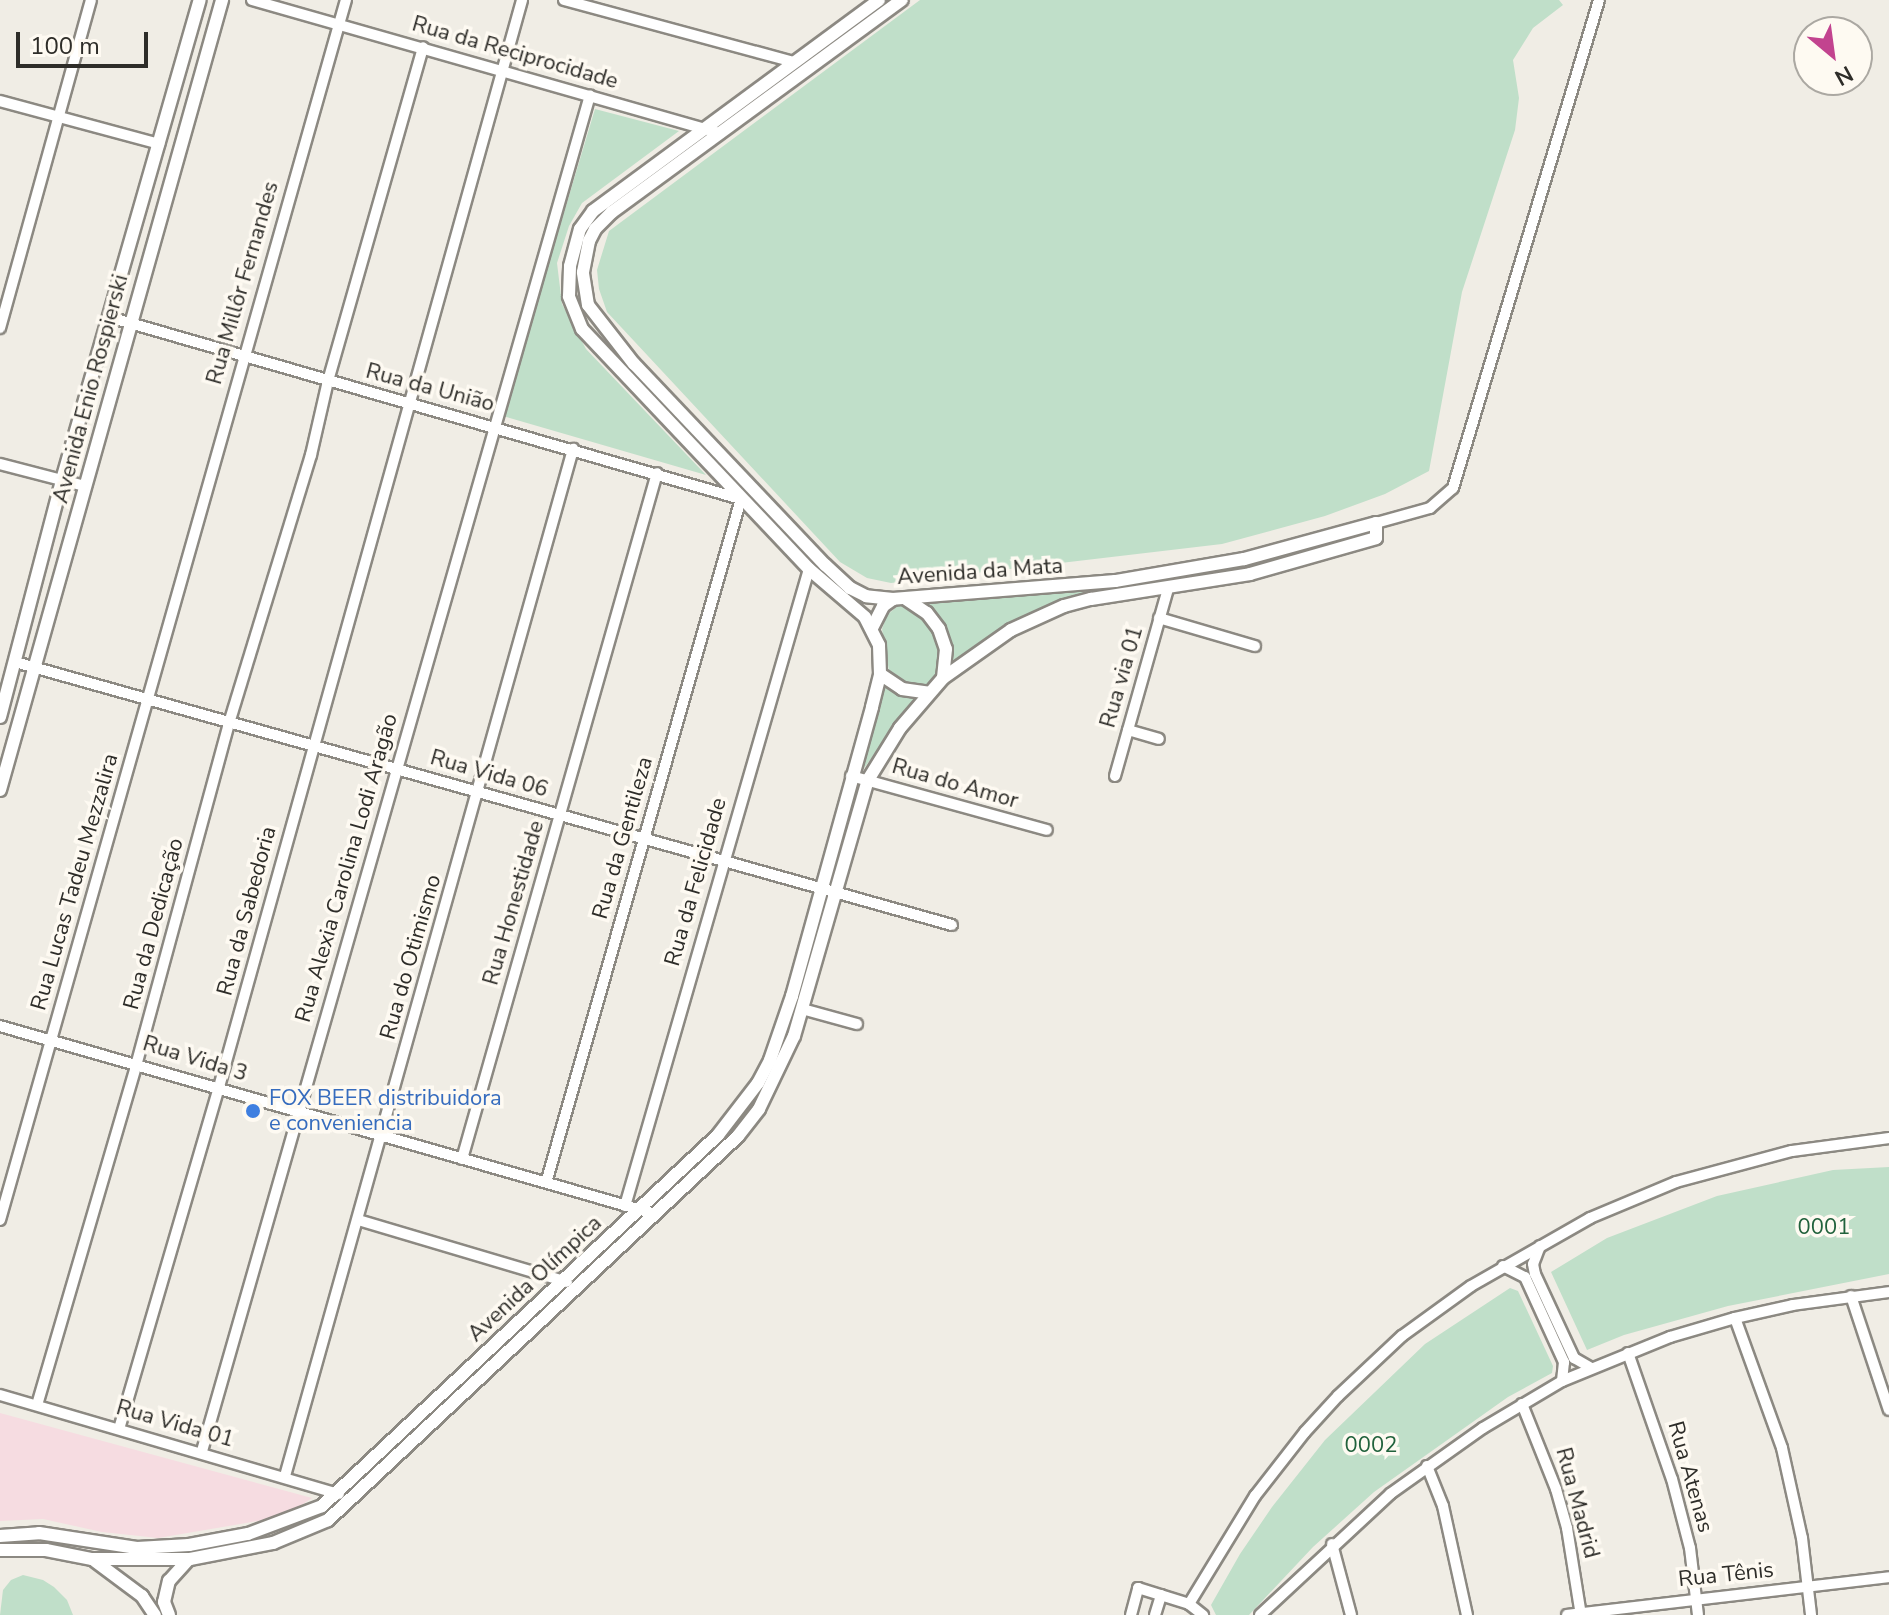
<!DOCTYPE html>
<meta charset="utf-8">
<style>
body{margin:0}
#map{position:relative;width:1889px;height:1615px;overflow:hidden;background:#f0ede5;font-family:"Nunito Sans",sans-serif}
div>[style]{position:absolute}
[style*='--x']{left:calc(var(--x)*1px);top:calc(var(--y)*1px);width:calc(var(--w)*1px);rotate:calc(var(--a)*1deg)}
.education>*{inset:0;background:#f6dce1}
.green>*{inset:0;background:#c0dfc9}
.roads{filter:drop-shadow(2px 0 #8c8982) drop-shadow(-2px 0 #8c8982) drop-shadow(0 2px #8c8982) drop-shadow(0 -2px #8c8982)}
.minor>*{height:10px;margin:-5px;padding:0 5px;transform-origin:5px;border-radius:5px;background:#fff}
.tertiary>*{height:12px;margin:-6px;padding:0 6px;transform-origin:6px;border-radius:6px;background:#fff}
.dots>*{width:22px;height:22px;translate:-50% -50%;box-sizing:border-box;border:4px solid #fefaf2;border-radius:50%}
span{translate:-50% -50%;white-space:nowrap;text-align:center;line-height:1.15;-webkit-text-stroke:7px #fefaf2;paint-order:stroke}
.street-label{font-size:22px;color:#2e2d29}
.shop-label{font-size:22px;color:#366cbe}
.left{translate:0 -50%;text-align:left}
.park-label{font-size:22px;color:#21623c}
.north{position:absolute;left:1793px;top:16px;width:80px;height:80px;box-sizing:border-box;background:#fefaf2;border:2px solid #aba8a2;border-radius:50%;rotate:151deg;font-size:22px;font-weight:700;line-height:32px;text-align:center;color:#2e2d29}
.north::after{content:'';display:block;margin:auto;width:28px;height:36px;background:#c2438f;clip-path:polygon(50% 0,100% 100%,50% 72%,0 100%)}
.scale{position:absolute;left:16px;top:32px;width:132px;height:36px;box-sizing:border-box;border:4px solid #2e2d29;border-top:0;padding-left:10px;font-size:24px;line-height:28px;white-space:nowrap;color:#2e2d29;-webkit-text-stroke:6px #fefaf2;paint-order:stroke}
</style>
<div id="map">
<div class="education">
<div style="clip-path:polygon(0 1413px,312px 1498px,294px 1510px,264px 1520px,158px 1538px,102px 1532px,43px 1519px,0 1521px)"></div>
</div>
<div class="green">
<div style="clip-path:polygon(920px 0,1559px 0,1563px 5px,1533px 28px,1513px 60px,1519px 98px,1515px 130px,1462px 292px,1429px 471px,1385px 494px,1325px 516px,1222px 544px,891px 583px,867px 578px,840px 562px,607px 312px,599px 289px,597px 270px,609px 231px)"></div>
<div style="clip-path:polygon(595px 109px,679px 131px,582px 203px,569px 226px,557px 263px,562px 304px,586px 349px,706px 475px,503px 416px)"></div>
<div style="clip-path:polygon(1101px 590px,1032px 612px,952px 663px,952px 645px,947px 629px,925px 603px)"></div>
<div style="clip-path:polygon(899px 605px,908px 607px,923px 617px,934px 633px,940px 655px,938px 672px,928px 685px,905px 682px,889px 671px,882px 629px,887px 615px)"></div>
<div style="clip-path:polygon(884px 686px,915px 699px,862px 771px,868px 740px)"></div>
<div style="clip-path:polygon(1889px 1167px,1889px 1274px,1728px 1306px,1624px 1335px,1587px 1350px,1551px 1272px,1607px 1238px,1717px 1196px,1833px 1170px)"></div>
<div style="clip-path:polygon(1510px 1288px,1518px 1291px,1553px 1366px,1552px 1373px,1508px 1397px,1374px 1492px,1313px 1547px,1249px 1615px,1216px 1615px,1211px 1605px,1240px 1554px,1272px 1507px,1325px 1440px,1425px 1344px)"></div>
<div style="clip-path:polygon(23px 1575px,43px 1580px,54px 1587px,67px 1600px,73px 1615px,0 1615px,3px 1590px,11px 1580px)"></div>
</div>
<div class="roads">
<div class="minor">
<div style="--x:252;--y:0;--w:487;--a:15.9"></div>
<div style="--x:564;--y:0;--w:238;--a:15.1"></div>
<div style="--x:0;--y:101;--w:165;--a:15.1"></div>
<div style="--x:109;--y:317;--w:658;--a:16.07"></div>
<div style="--x:741;--y:499;--w:711;--a:105.91"></div>
<div style="--x:0;--y:328;--w:340;--a:-74.5"></div>
<div style="--x:0;--y:464;--w:88;--a:14.5"></div>
<div style="--x:1376;--y:523;--w:56;--a:-15.5"></div>
<div style="--x:1430;--y:508;--w:30;--a:-41"></div>
<div style="--x:1453;--y:488;--w:509;--a:-73.34"></div>
<div style="--x:1159;--y:618;--w:100;--a:16.3"></div>
<div style="--x:15;--y:662;--w:973;--a:15.68"></div>
<div style="--x:1128;--y:730;--w:32;--a:16"></div>
<div style="--x:851;--y:776;--w:203;--a:15.4"></div>
<div style="--x:1115;--y:776;--w:194;--a:-74.2"></div>
<div style="--x:802;--y:1009;--w:57;--a:15.3"></div>
<div style="--x:0;--y:1026;--w:681;--a:16.01"></div>
<div style="--x:462;--y:1159;--w:713;--a:-74.13"></div>
<div style="--x:625;--y:1206;--w:663;--a:-73.89"></div>
<div style="--x:0;--y:1220;--w:1268;--a:-74.17"></div>
<div style="--x:358;--y:1220;--w:218;--a:16.5"></div>
<div style="--x:1540;--y:1246;--w:19;--a:111"></div>
<div style="--x:1533;--y:1264;--w:10;--a:79"></div>
<div style="--x:1535;--y:1274;--w:93;--a:65.1"></div>
<div style="--x:1574;--y:1358;--w:20;--a:30"></div>
<div style="--x:1503;--y:1266;--w:25;--a:27"></div>
<div style="--x:1525;--y:1277;--w:94;--a:65.4"></div>
<div style="--x:1564;--y:1362;--w:19;--a:96"></div>
<div style="--x:1851;--y:1296;--w:120;--a:71.6"></div>
<div style="--x:1735;--y:1318;--w:138;--a:70.1"></div>
<div style="--x:1782;--y:1448;--w:92;--a:77.5"></div>
<div style="--x:1802;--y:1538;--w:78;--a:83.3"></div>
<div style="--x:1628;--y:1353;--w:133;--a:70.8"></div>
<div style="--x:1672;--y:1479;--w:71;--a:75.4"></div>
<div style="--x:1690;--y:1548;--w:67;--a:83.2"></div>
<div style="--x:0;--y:1395;--w:353;--a:16.3"></div>
<div style="--x:1522;--y:1404;--w:92;--a:68.2"></div>
<div style="--x:1556;--y:1489;--w:41;--a:74.2"></div>
<div style="--x:1567;--y:1528;--w:88;--a:80.9"></div>
<div style="--x:37;--y:1405;--w:357;--a:-73.7"></div>
<div style="--x:137;--y:1062;--w:354;--a:-74.8"></div>
<div style="--x:230;--y:720;--w:277;--a:-73"></div>
<div style="--x:311;--y:455;--w:76;--a:-77.1"></div>
<div style="--x:328;--y:381;--w:347;--a:-74.1"></div>
<div style="--x:119;--y:1429;--w:356;--a:-73.7"></div>
<div style="--x:219;--y:1087;--w:1128;--a:-74.42"></div>
<div style="--x:202;--y:1451;--w:1410;--a:-74.03"></div>
<div style="--x:1427;--y:1466;--w:43;--a:68.2"></div>
<div style="--x:1443;--y:1506;--w:112;--a:77.6"></div>
<div style="--x:285;--y:1476;--w:1067;--a:-74.33"></div>
<div style="--x:1332;--y:1544;--w:73;--a:75"></div>
<div style="--x:1189;--y:1604;--w:127;--a:-58.6"></div>
<div style="--x:1255;--y:1496;--w:81;--a:-52"></div>
<div style="--x:1305;--y:1432;--w:49;--a:-47.5"></div>
<div style="--x:1338;--y:1396;--w:88;--a:-43.2"></div>
<div style="--x:1402;--y:1336;--w:85;--a:-35.9"></div>
<div style="--x:1471;--y:1286;--w:137;--a:-29.7"></div>
<div style="--x:1590;--y:1218;--w:93;--a:-22.7"></div>
<div style="--x:1676;--y:1182;--w:120;--a:-15"></div>
<div style="--x:1792;--y:1151;--w:98;--a:-7.6"></div>
<div style="--x:1131;--y:1615;--w:28;--a:-75"></div>
<div style="--x:1138;--y:1588;--w:53;--a:17.4"></div>
<div style="--x:1189;--y:1604;--w:18;--a:38"></div>
<div style="--x:1155;--y:1615;--w:21;--a:-73"></div>
<div style="--x:1260;--y:1615;--w:178;--a:-42.9"></div>
<div style="--x:1390;--y:1494;--w:114;--a:-35.4"></div>
<div style="--x:1483;--y:1428;--w:92;--a:-30.7"></div>
<div style="--x:1562;--y:1381;--w:117;--a:-22.2"></div>
<div style="--x:1670;--y:1337;--w:68;--a:-16.3"></div>
<div style="--x:1735;--y:1318;--w:59;--a:-12.6"></div>
<div style="--x:1793;--y:1305;--w:97;--a:-7.7"></div>
<div style="--x:1567;--y:1615;--w:324;--a:-6.7"></div>
</div>
<div class="tertiary">
<div style="--x:906;--y:599;--w:25;--a:34"></div>
<div style="--x:927;--y:613;--w:20;--a:53"></div>
<div style="--x:939;--y:629;--w:21;--a:71"></div>
<div style="--x:946;--y:649;--w:29;--a:96"></div>
<div style="--x:872;--y:628;--w:25;--a:-63"></div>
<div style="--x:883;--y:606;--w:12;--a:-35"></div>
<div style="--x:880;--y:674;--w:27;--a:34"></div>
<div style="--x:902;--y:689;--w:27;--a:8"></div>
<div style="--x:0;--y:717;--w:245;--a:-75.3"></div>
<div style="--x:62;--y:480;--w:499;--a:-74"></div>
<div style="--x:0;--y:790;--w:821;--a:-74.3"></div>
<div style="--x:0;--y:1536;--w:39;--a:-4"></div>
<div style="--x:39;--y:1533;--w:99;--a:8.7"></div>
<div style="--x:137;--y:1548;--w:52;--a:-3.3"></div>
<div style="--x:189;--y:1545;--w:60;--a:-10.6"></div>
<div style="--x:248;--y:1534;--w:79;--a:-20.7"></div>
<div style="--x:322;--y:1506;--w:543;--a:-43.13"></div>
<div style="--x:718;--y:1135;--w:66;--a:-52.4"></div>
<div style="--x:758;--y:1083;--w:26;--a:-62"></div>
<div style="--x:770;--y:1060;--w:68;--a:-71"></div>
<div style="--x:792;--y:996;--w:300;--a:-74.5"></div>
<div style="--x:872;--y:707;--w:34;--a:-76"></div>
<div style="--x:880;--y:674;--w:29;--a:-92"></div>
<div style="--x:879;--y:645;--w:31;--a:-117"></div>
<div style="--x:865;--y:617;--w:74;--a:-139.4"></div>
<div style="--x:809;--y:569;--w:330;--a:-133.4"></div>
<div style="--x:582;--y:329;--w:35;--a:-112"></div>
<div style="--x:569;--y:296;--w:30;--a:-88"></div>
<div style="--x:570;--y:266;--w:38;--a:-75"></div>
<div style="--x:580;--y:229;--w:22;--a:-54"></div>
<div style="--x:593;--y:211;--w:355;--a:-36.4"></div>
<div style="--x:0;--y:1550;--w:46;--a:0"></div>
<div style="--x:46;--y:1550;--w:47;--a:11.1"></div>
<div style="--x:92;--y:1559;--w:98;--a:0"></div>
<div style="--x:190;--y:1559;--w:85;--a:-10.9"></div>
<div style="--x:273;--y:1543;--w:60;--a:-22.7"></div>
<div style="--x:328;--y:1520;--w:562;--a:-43.12"></div>
<div style="--x:738;--y:1136;--w:34;--a:-52"></div>
<div style="--x:759;--y:1109;--w:81;--a:-64.4"></div>
<div style="--x:794;--y:1036;--w:266;--a:-73.9"></div>
<div style="--x:868;--y:780;--w:61;--a:-58.4"></div>
<div style="--x:900;--y:728;--w:66;--a:-49.3"></div>
<div style="--x:943;--y:678;--w:83;--a:-35.2"></div>
<div style="--x:1011;--y:630;--w:58;--a:-24.4"></div>
<div style="--x:1064;--y:606;--w:28;--a:-15"></div>
<div style="--x:1091;--y:599;--w:161;--a:-8.9"></div>
<div style="--x:1250;--y:574;--w:131;--a:-15.9"></div>
<div style="--x:1376;--y:538;--w:15;--a:-90"></div>
<div style="--x:1376;--y:523;--w:137;--a:164.7"></div>
<div style="--x:1244;--y:559;--w:131;--a:170.3"></div>
<div style="--x:1115;--y:581;--w:223;--a:175.4"></div>
<div style="--x:893;--y:599;--w:27;--a:-174"></div>
<div style="--x:866;--y:596;--w:18;--a:-153"></div>
<div style="--x:850;--y:588;--w:34;--a:-137"></div>
<div style="--x:825;--y:565;--w:277;--a:-133.5"></div>
<div style="--x:634;--y:364;--w:75;--a:-127.9"></div>
<div style="--x:588;--y:305;--w:33;--a:-99"></div>
<div style="--x:583;--y:272;--w:32;--a:-79"></div>
<div style="--x:589;--y:241;--w:13;--a:-63"></div>
<div style="--x:595;--y:229;--w:24;--a:-45"></div>
<div style="--x:612;--y:212;--w:359;--a:-36.2"></div>
<div style="--x:95;--y:1561;--w:59;--a:36.7"></div>
<div style="--x:142;--y:1596;--w:23;--a:56"></div>
<div style="--x:169;--y:1615;--w:14;--a:-111"></div>
<div style="--x:164;--y:1602;--w:22;--a:-77"></div>
<div style="--x:169;--y:1581;--w:28;--a:-48"></div>
</div>
</div>
<div class="dots">
<div style="left:253px;top:1111px;background:#3f7fe0"></div>
</div>
<div class="street-label">
<span style="left:515px;top:53px;rotate:16deg">Rua da Reciprocidade</span>
<span style="left:243px;top:283px;rotate:-74deg">Rua Millôr Fernandes</span>
<span style="left:430px;top:388px;rotate:15deg">Rua da União</span>
<span style="left:91px;top:389px;rotate:-75deg">Avenida Enio Rospierski</span>
<span style="left:980px;top:572px;rotate:-4deg">Avenida da Mata</span>
<span style="left:1122px;top:677px;rotate:-74deg">Rua via 01</span>
<span style="left:489px;top:774px;rotate:16deg">Rua Vida 06</span>
<span style="left:955px;top:784px;rotate:16deg">Rua do Amor</span>
<span style="left:623px;top:838px;rotate:-74deg">Rua da Gentileza</span>
<span style="left:347px;top:868px;rotate:-74deg">Rua Alexia Carolina Lodi Aragão</span>
<span style="left:75px;top:882px;rotate:-74deg">Rua Lucas Tadeu Mezzalira</span>
<span style="left:696px;top:882px;rotate:-74deg">Rua da Felicidade</span>
<span style="left:514px;top:903px;rotate:-74deg">Rua Honestidade</span>
<span style="left:247px;top:911px;rotate:-75deg">Rua da Sabedoria</span>
<span style="left:154px;top:924px;rotate:-75deg">Rua da Dedicação</span>
<span style="left:411px;top:957px;rotate:-74deg">Rua do Otimismo</span>
<span style="left:195px;top:1059px;rotate:17deg">Rua Vida 3</span>
<span style="left:535px;top:1279px;rotate:-43deg">Avenida Olímpica</span>
<span style="left:175px;top:1424px;rotate:16deg">Rua Vida 01</span>
<span style="left:1690px;top:1477px;rotate:74deg">Rua Atenas</span>
<span style="left:1577px;top:1503px;rotate:75deg">Rua Madrid</span>
<span style="left:1726px;top:1575px;rotate:-6deg">Rua Tênis</span>
</div>
<div class="shop-label">
<span class="left" style="left:269px;top:1111px">FOX BEER distribuidora<br>e conveniencia</span>
</div>
<div class="park-label">
<span style="left:1824px;top:1228px">0001</span>
<span style="left:1371px;top:1446px">0002</span>
</div>
<div class="north">N</div>
<div class="scale">100 m</div>
</div>
